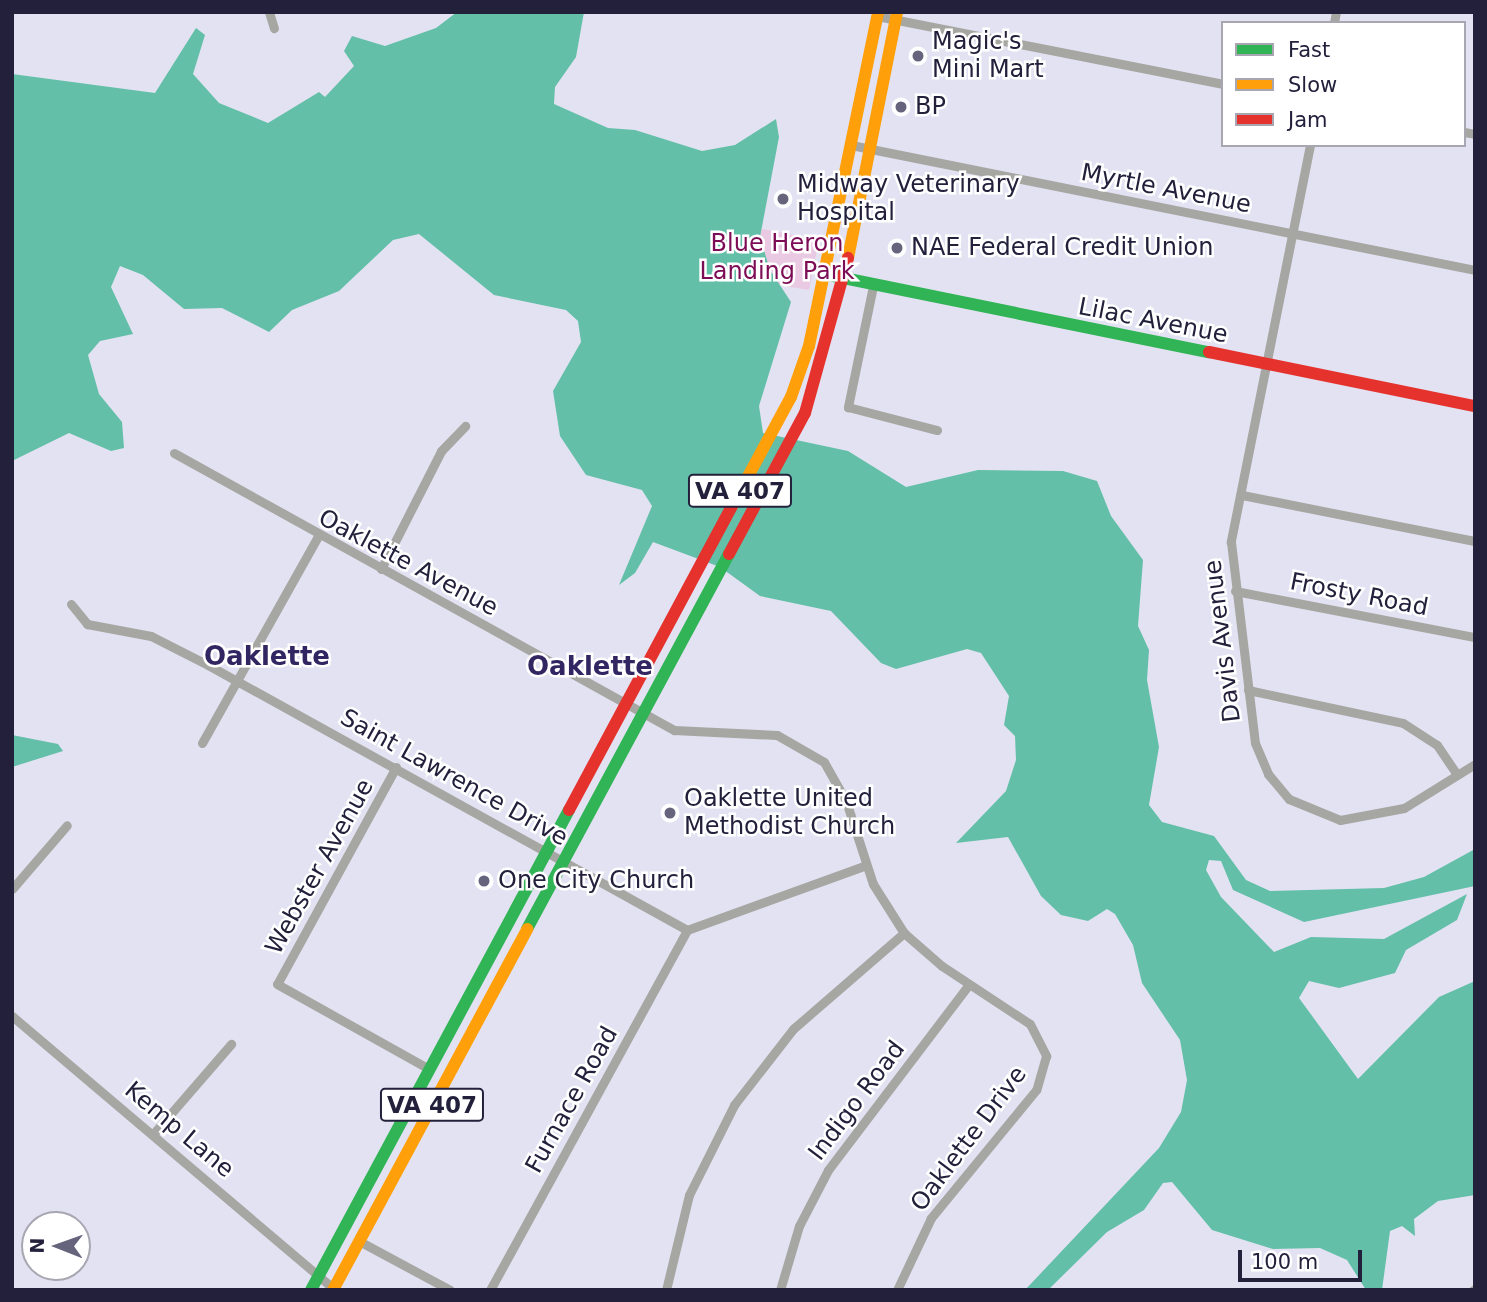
<!DOCTYPE html>
<style>
body{margin:0}
#map{position:relative;width:1487px;height:1302px;overflow:hidden;background:#e2e2f2;font-family:"DejaVu Sans",sans-serif}
div>[style]{position:absolute}
[style*='--x']{left:calc(var(--x)*1px);top:calc(var(--y)*1px);width:calc(var(--w)*1px);rotate:calc(var(--a)*1deg)}
.green>*{inset:0;background:#eacae2}
.water>*{inset:0;background:#63bfa8}
.street>*{height:9px;margin:-4.5px;padding:0 4.5px;transform-origin:4.5px;border-radius:4.5px;background:#a6a6a2}
.fast>*{height:12px;margin:-6px;padding:0 6px;transform-origin:6px;border-radius:6px;background:#30b455}
.slow>*{height:12px;margin:-6px;padding:0 6px;transform-origin:6px;border-radius:6px;background:#ff9f0a}
.jam>*{height:12px;margin:-6px;padding:0 6px;transform-origin:6px;border-radius:6px;background:#e5322d}
.dots>*{width:19px;height:19px;translate:-50% -50%;box-sizing:border-box;border:4px solid #fff;border-radius:50%}
span{translate:-50% -50%;white-space:nowrap;text-align:center;line-height:1.15;-webkit-text-stroke:5px #fff;paint-order:stroke}
.shield-label span{padding:2px 5px;background:#fff;border:2px solid;border-radius:5px;-webkit-text-stroke-width:0}
.shield-label{font-size:23px;color:#23203c;font-weight:700}
.poi-label{font-size:24px;color:#23203c}
.left{translate:0 -50%;text-align:left}
.street-label{font-size:24px;color:#23203c}
.park-label{font-size:24px;color:#7c0c55}
.neighbourhood-label{font-size:26px;color:#312562;font-weight:700}
.frame{position:absolute;inset:0;border:14px solid #23203c;pointer-events:none}
.legend{position:absolute;left:1221px;top:21px;width:245px;height:126px;box-sizing:border-box;background:#fff;border:2px solid #a7a6b1;margin:0;padding:9px 12px;list-style:none;font-size:21px;color:#23203c}
.legend li{display:flex;align-items:center;gap:14px;height:35px}
.legend b{width:35px;border:2px solid #a7a6b1}
.north{position:absolute;left:21px;top:1211px;width:70px;height:70px;box-sizing:border-box;background:#fff;border:2px solid #a7a6b1;border-radius:50%;rotate:271deg;font-size:19px;font-weight:700;line-height:28px;text-align:center;color:#23203c}
.north::after{content:'';display:block;margin:auto;width:24px;height:32px;background:#66647c;clip-path:polygon(50% 0,100% 100%,50% 72%,0 100%)}
.scale{position:absolute;left:1238px;top:1250px;width:124px;height:32px;box-sizing:border-box;border:4px solid #23203c;border-top:0;padding-left:9px;font-size:21px;line-height:24px;white-space:nowrap;color:#23203c;-webkit-text-stroke:5px #fff;paint-order:stroke}
</style>
<div id="map">
<div class="green">
<div style="clip-path:polygon(763px 229px,819px 240px,809px 290px,749px 280px,747px 246px,764px 234px,735px 251px)"></div>
</div>
<div class="water">
<div style="clip-path:polygon(457px 12px,584px 12px,576px 57px,555px 87px,554px 104px,608px 128px,635px 130px,702px 151px,735px 145px,776px 119px,779px 137px,760px 237px,770px 270px,791px 302px,759px 406px,763px 433px,848px 451px,906px 487px,978px 470px,1063px 471px,1097px 481px,1111px 516px,1143px 560px,1138px 626px,1149px 650px,1147px 680px,1159px 747px,1149px 805px,1162px 822px,1214px 836px,1246px 880px,1270px 891px,1384px 888px,1424px 877px,1475px 849px,1475px 886px,1304px 922px,1233px 890px,1221px 861px,1209px 860px,1206px 870px,1221px 897px,1274px 952px,1311px 937px,1384px 939px,1467px 894px,1457px 920px,1406px 950px,1395px 973px,1339px 988px,1309px 981px,1299px 998px,1358px 1079px,1439px 997px,1475px 981px,1475px 1195px,1438px 1201px,1414px 1219px,1415px 1236px,1402px 1226px,1390px 1231px,1382px 1290px,1366px 1290px,1347px 1260px,1320px 1248px,1273px 1249px,1212px 1230px,1172px 1182px,1163px 1183px,1144px 1210px,1107px 1232px,1048px 1290px,1025px 1290px,1159px 1148px,1181px 1112px,1187px 1080px,1180px 1040px,1142px 983px,1133px 945px,1115px 914px,1107px 909px,1088px 921px,1061px 915px,1041px 896px,1008px 837px,956px 843px,1006px 791px,1016px 760px,1015px 736px,1004px 725px,1009px 696px,981px 653px,967px 649px,896px 669px,881px 663px,831px 611px,760px 596px,720px 567px,653px 542px,635px 573px,619px 585px,652px 506px,642px 490px,586px 475px,560px 436px,553px 391px,581px 342px,578px 321px,566px 310px,494px 295px,419px 234px,393px 240px,339px 291px,292px 310px,269px 332px,222px 308px,184px 309px,143px 275px,120px 266px,111px 287px,133px 334px,100px 341px,88px 355px,99px 394px,122px 422px,124px 448px,111px 451px,69px 433px,12px 461px,12px 74px,155px 93px,196px 28px,205px 35px,193px 74px,219px 103px,268px 123px,319px 92px,325px 97px,354px 66px,344px 51px,352px 36px,385px 46px,436px 28px)"></div>
<div style="clip-path:polygon(12px 735px,58px 744px,63px 751px,12px 767px)"></div>
</div>
<div class="street">
<div style="--x:269;--y:12;--w:17;--a:73"></div>
<div style="--x:877;--y:16;--w:353;--a:11.1"></div>
<div style="--x:1334;--y:23;--w:11;--a:-80"></div>
<div style="--x:1464;--y:132;--w:11;--a:10"></div>
<div style="--x:851;--y:145;--w:636;--a:11.33"></div>
<div style="--x:1310;--y:145;--w:405;--a:101.3"></div>
<div style="--x:1231;--y:542;--w:202;--a:83.2"></div>
<div style="--x:1255;--y:743;--w:34;--a:67"></div>
<div style="--x:1268;--y:774;--w:33;--a:50"></div>
<div style="--x:1289;--y:799;--w:55;--a:22.4"></div>
<div style="--x:1340;--y:820;--w:65;--a:-10.6"></div>
<div style="--x:1404;--y:808;--w:84;--a:-31.8"></div>
<div style="--x:873;--y:286;--w:124;--a:101.7"></div>
<div style="--x:848;--y:407;--w:92;--a:14.5"></div>
<div style="--x:174;--y:453;--w:572;--a:28.99"></div>
<div style="--x:674;--y:730;--w:103;--a:2.8"></div>
<div style="--x:777;--y:735;--w:54;--a:29.9"></div>
<div style="--x:824;--y:762;--w:45;--a:60.6"></div>
<div style="--x:846;--y:801;--w:87;--a:72"></div>
<div style="--x:873;--y:884;--w:58;--a:57.7"></div>
<div style="--x:904;--y:933;--w:50;--a:41"></div>
<div style="--x:942;--y:966;--w:105;--a:33.4"></div>
<div style="--x:1030;--y:1024;--w:36;--a:63"></div>
<div style="--x:1046;--y:1056;--w:35;--a:106"></div>
<div style="--x:1036;--y:1090;--w:166;--a:129.4"></div>
<div style="--x:931;--y:1218;--w:80;--a:115.3"></div>
<div style="--x:1242;--y:495;--w:237;--a:11.2"></div>
<div style="--x:381;--y:569;--w:132;--a:-63"></div>
<div style="--x:441;--y:451;--w:35;--a:-46"></div>
<div style="--x:1235;--y:591;--w:244;--a:10.9"></div>
<div style="--x:71;--y:604;--w:26;--a:51"></div>
<div style="--x:87;--y:624;--w:65;--a:10.6"></div>
<div style="--x:151;--y:636;--w:64;--a:27"></div>
<div style="--x:208;--y:665;--w:547;--a:28.95"></div>
<div style="--x:687;--y:930;--w:188;--a:-19.9"></div>
<div style="--x:1248;--y:690;--w:158;--a:12"></div>
<div style="--x:1403;--y:723;--w:40;--a:32.9"></div>
<div style="--x:1437;--y:745;--w:36;--a:56"></div>
<div style="--x:202;--y:743;--w:237;--a:-60.7"></div>
<div style="--x:396;--y:767;--w:247;--a:118.7"></div>
<div style="--x:277;--y:984;--w:172;--a:29.2"></div>
<div style="--x:12;--y:889;--w:84;--a:-49.3"></div>
<div style="--x:12;--y:1016;--w:424;--a:40.3"></div>
<div style="--x:154;--y:1133;--w:118;--a:-49.1"></div>
<div style="--x:359;--y:1241;--w:103;--a:28.3"></div>
<div style="--x:490;--y:1290;--w:410;--a:-61.3"></div>
<div style="--x:666;--y:1290;--w:98;--a:-76.4"></div>
<div style="--x:689;--y:1195;--w:101;--a:-63.4"></div>
<div style="--x:734;--y:1105;--w:96;--a:-52.2"></div>
<div style="--x:793;--y:1029;--w:147;--a:-40.9"></div>
<div style="--x:780;--y:1290;--w:67;--a:-73.5"></div>
<div style="--x:799;--y:1226;--w:63;--a:-62.6"></div>
<div style="--x:828;--y:1170;--w:233;--a:-52.8"></div>
<div style="--x:1473;--y:1290;--w:2;--a:-27"></div>
</div>
<div class="fast">
<div style="--x:824;--y:274;--w:393;--a:11.5"></div>
<div style="--x:527;--y:929;--w:426;--a:-61.7"></div>
<div style="--x:311;--y:1290;--w:545;--a:-61.74"></div>
</div>
<div class="slow">
<div style="--x:848;--y:258;--w:251;--a:-78.7"></div>
<div style="--x:732;--y:506;--w:124;--a:-61.6"></div>
<div style="--x:791;--y:397;--w:54;--a:-70.6"></div>
<div style="--x:809;--y:346;--w:341;--a:-78.3"></div>
<div style="--x:333;--y:1290;--w:410;--a:-61.7"></div>
</div>
<div class="jam">
<div style="--x:1209;--y:352;--w:271;--a:11.5"></div>
<div style="--x:729;--y:554;--w:160;--a:-61.7"></div>
<div style="--x:805;--y:413;--w:161;--a:-74.5"></div>
<div style="--x:569;--y:810;--w:345;--a:-61.8"></div>
</div>
<div class="dots">
<div style="left:918px;top:56px;background:#66647c"></div>
<div style="left:901px;top:107px;background:#66647c"></div>
<div style="left:783px;top:199px;background:#66647c"></div>
<div style="left:897px;top:248px;background:#66647c"></div>
<div style="left:670px;top:813px;background:#66647c"></div>
<div style="left:484px;top:881px;background:#66647c"></div>
</div>
<div class="shield-label">
<span style="left:740px;top:491px">VA 407</span>
<span style="left:432px;top:1105px">VA 407</span>
</div>
<div class="poi-label">
<span class="left" style="left:932px;top:56px">Magic's<br>Mini Mart</span>
<span class="left" style="left:915px;top:107px">BP</span>
<span class="left" style="left:797px;top:199px">Midway Veterinary<br>Hospital</span>
<span class="left" style="left:911px;top:248px">NAE Federal Credit Union</span>
<span class="left" style="left:684px;top:813px">Oaklette United<br>Methodist Church</span>
<span class="left" style="left:498px;top:881px">One City Church</span>
</div>
<div class="street-label">
<span style="left:1166px;top:189px;rotate:11deg">Myrtle Avenue</span>
<span style="left:1153px;top:321px;rotate:11deg">Lilac Avenue</span>
<span style="left:408px;top:563px;rotate:28deg">Oaklette Avenue</span>
<span style="left:1359px;top:595px;rotate:11deg">Frosty Road</span>
<span style="left:1223px;top:641px;rotate:-97deg">Davis Avenue</span>
<span style="left:454px;top:778px;rotate:29deg">Saint Lawrence Drive</span>
<span style="left:320px;top:867px;rotate:-61deg">Webster Avenue</span>
<span style="left:572px;top:1100px;rotate:-61deg">Furnace Road</span>
<span style="left:857px;top:1101px;rotate:-53deg">Indigo Road</span>
<span style="left:179px;top:1130px;rotate:40deg">Kemp Lane</span>
<span style="left:969px;top:1139px;rotate:-53deg">Oaklette Drive</span>
</div>
<div class="park-label">
<span style="left:777px;top:258px">Blue Heron<br>Landing Park</span>
</div>
<div class="neighbourhood-label">
<span style="left:267px;top:657px">Oaklette</span>
<span style="left:590px;top:667px">Oaklette</span>
</div>
<div class="frame"></div>
<ul class="legend">
<li><b style="height:9px;background:#30b455"></b>Fast</li>
<li><b style="height:9px;background:#ff9f0a"></b>Slow</li>
<li><b style="height:9px;background:#e5322d"></b>Jam</li>
</ul>
<div class="north">N</div>
<div class="scale">100 m</div>
</div>
